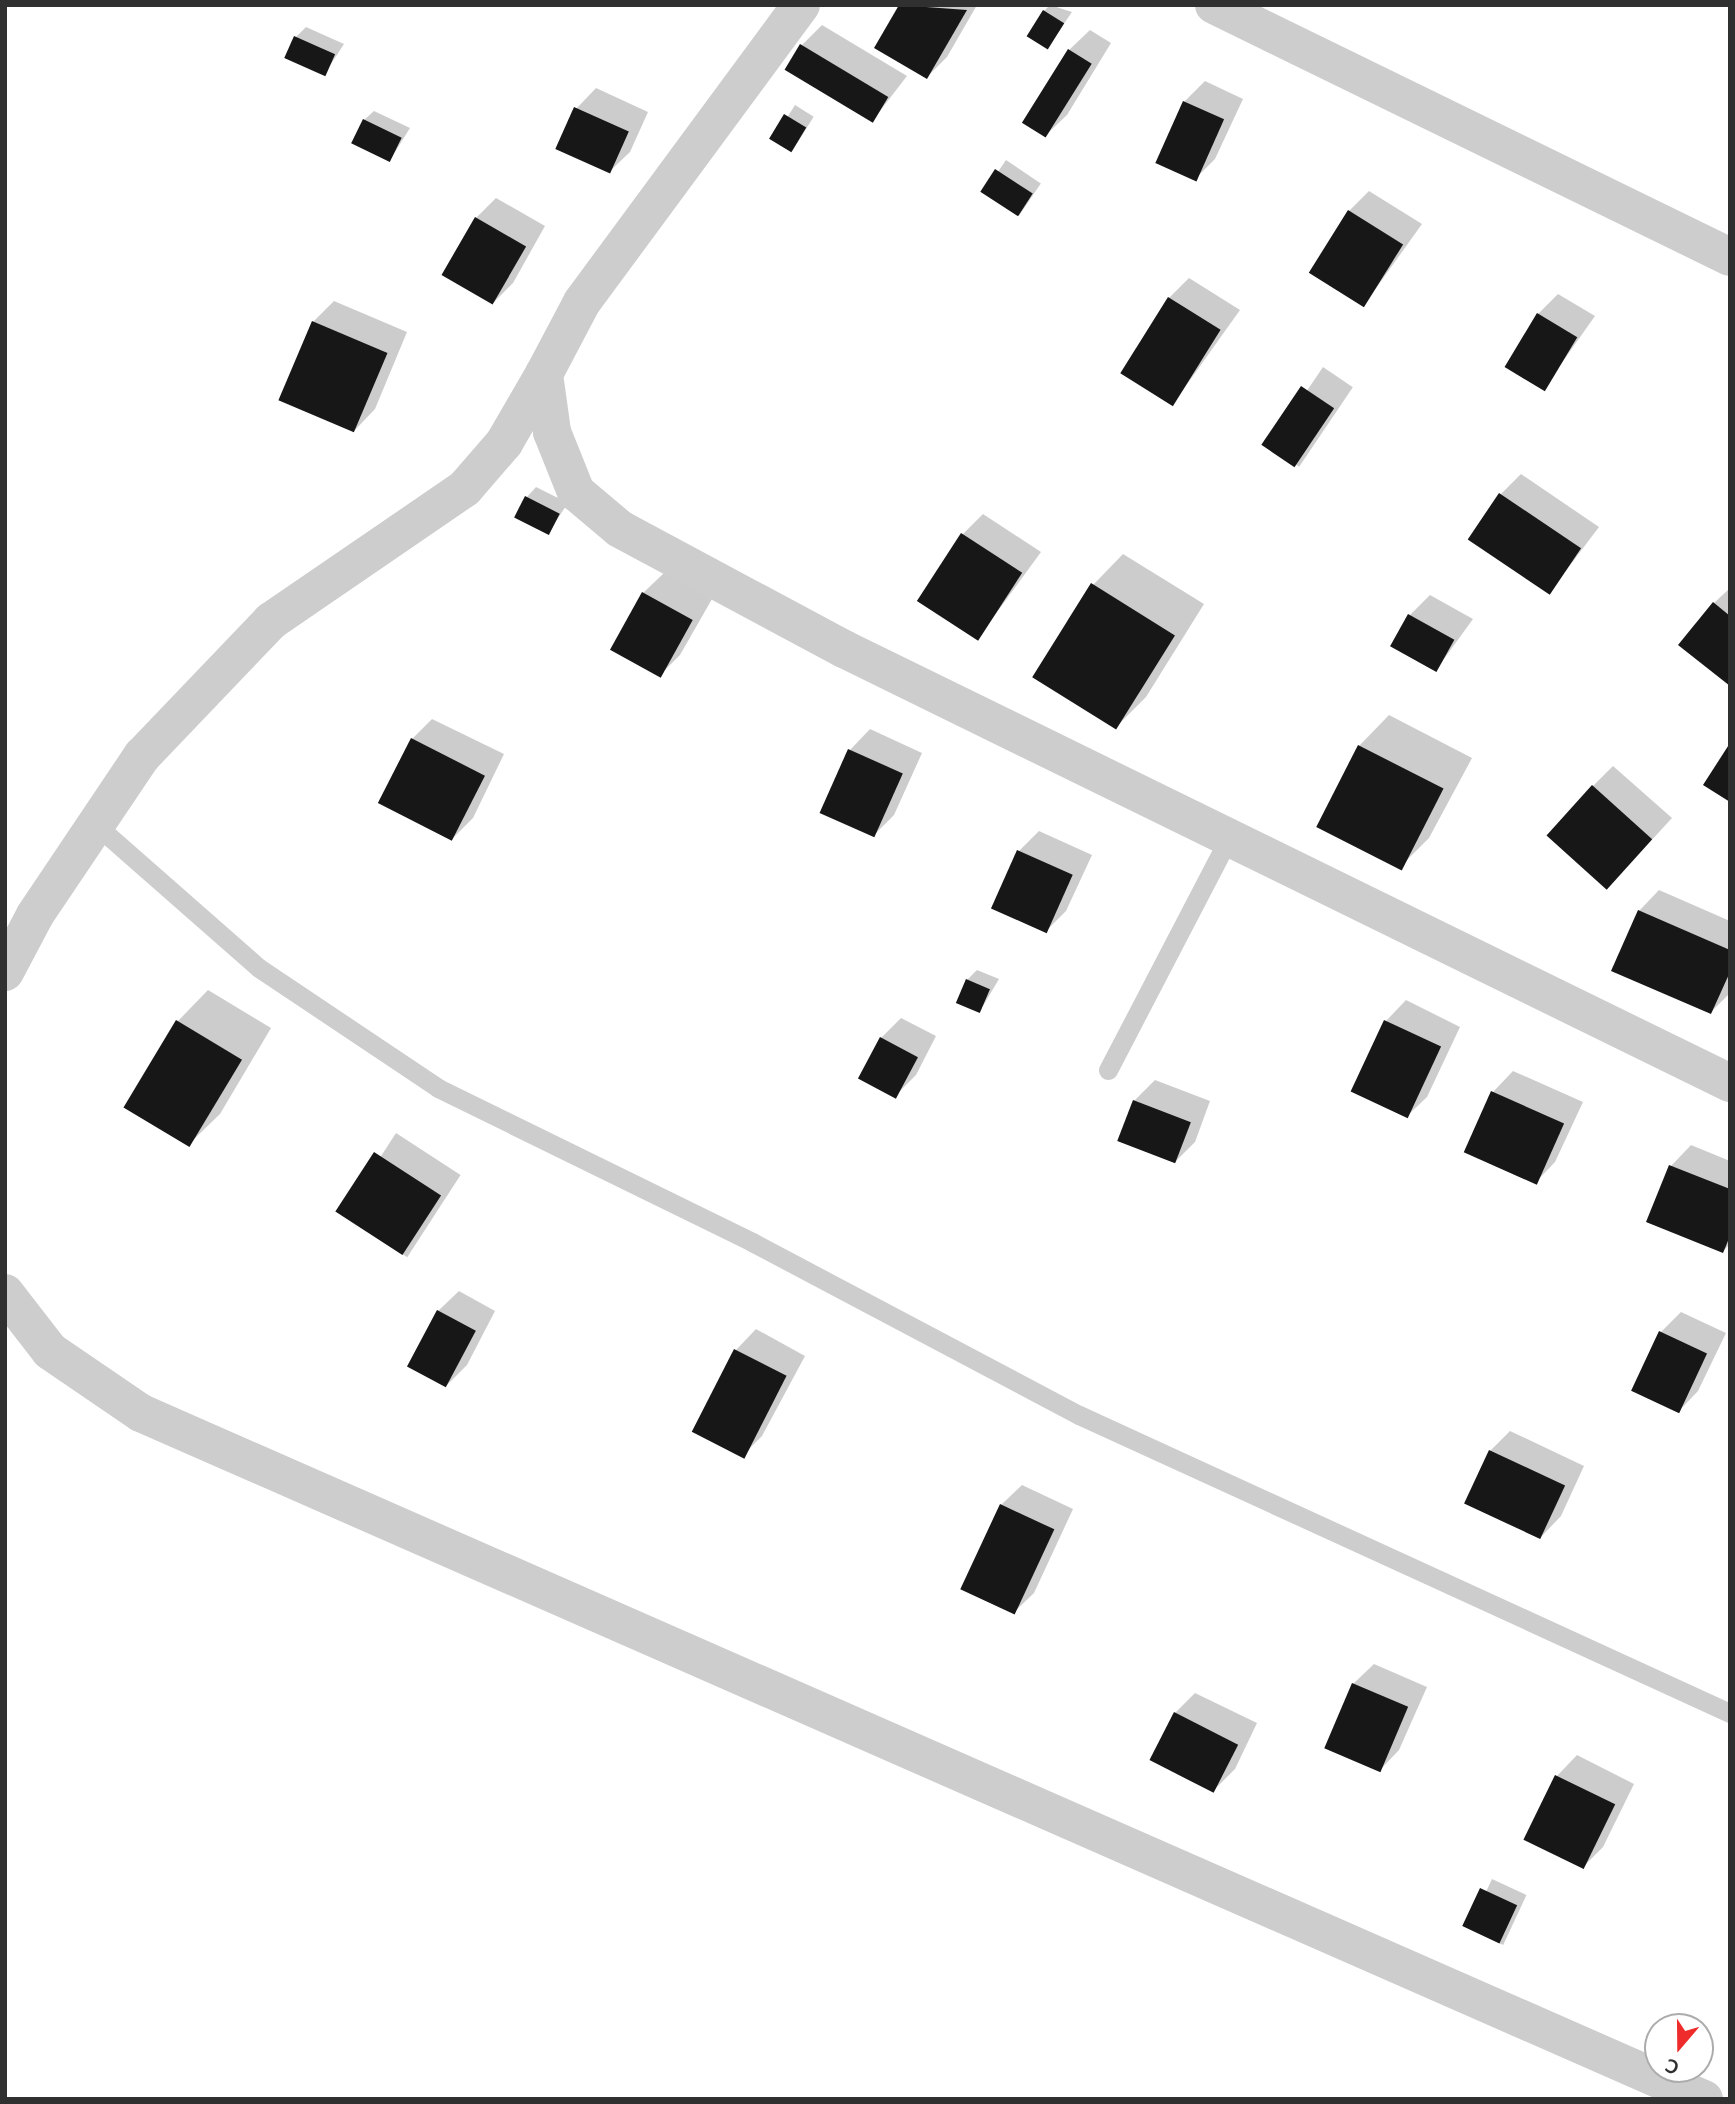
<!DOCTYPE html>
<meta charset="utf-8">
<style>
body{margin:0}
#map{position:relative;width:1735px;height:2104px;overflow:hidden;background:#fff;font-family:"Nunito Sans",sans-serif}
div>[style]{position:absolute}
[style*='--x']{left:calc(var(--x)*1px);top:calc(var(--y)*1px);width:calc(var(--w)*1px);rotate:calc(var(--a)*1deg)}
.shadow>*{inset:0;background:#0003;transform-origin:0 0}
.building>*{inset:0;background:#171717;transform-origin:0 0}
.service>*{height:19px;margin:-9.5px;padding:0 9.5px;transform-origin:9.5px;border-radius:9.5px;background:#cdcdcd}
.minor>*{height:38px;margin:-19px;padding:0 19px;transform-origin:19px;border-radius:19px;background:#cdcdcd}
span{translate:-50% -50%;white-space:nowrap;text-align:center;line-height:1.15;-webkit-text-stroke:7px #fff;paint-order:stroke}
.frame{position:absolute;inset:0;border:7px solid #303030;pointer-events:none}
.north{position:absolute;left:1644px;top:2013px;width:70px;height:70px;box-sizing:border-box;background:#fff;border:2px solid #acacac;border-radius:50%;rotate:200deg;font-size:19px;font-weight:700;line-height:28px;text-align:center;color:#303030}
.north::after{content:'';display:block;margin:auto;width:24px;height:32px;background:#ed2c2b;clip-path:polygon(50% 0,100% 100%,50% 72%,0 100%)}
</style>
<div id="map">
<div class="shadow">
<div style="clip-path:polygon(901px 5px,977px 5px,947px 57px,927px 77px)"></div>
<div style="clip-path:polygon(1050px 5px,1072px 12px,1048px 47px,1044px 11px)"></div>
<div style="clip-path:polygon(822px 25px,907px 76px,873px 120px,802px 45px)"></div>
<div style="clip-path:polygon(306px 27px,344px 44px,325px 73px,296px 37px)"></div>
<div style="clip-path:polygon(1090px 30px,1111px 43px,1067px 115px,1046px 135px,1069px 50px)"></div>
<div style="clip-path:polygon(1205px 81px,1243px 99px,1215px 159px,1195px 179px,1157px 162px,1184px 102px)"></div>
<div style="clip-path:polygon(596px 88px,648px 112px,630px 152px,609px 172px,576px 109px)"></div>
<div style="left:795px;top:105px;width:22px;height:41px;rotate:32deg"></div>
<div style="clip-path:polygon(374px 111px,410px 128px,390px 160px,364px 120px)"></div>
<div style="left:1006px;top:160px;width:42px;height:39px;rotate:34deg"></div>
<div style="clip-path:polygon(1369px 191px,1422px 224px,1364px 305px,1349px 211px)"></div>
<div style="clip-path:polygon(496px 198px,545px 226px,513px 283px,493px 303px,476px 218px)"></div>
<div style="clip-path:polygon(1189px 278px,1240px 310px,1173px 404px,1169px 298px)"></div>
<div style="clip-path:polygon(1558px 294px,1595px 316px,1544px 388px,1538px 314px)"></div>
<div style="clip-path:polygon(334px 301px,407px 332px,375px 409px,355px 430px,313px 322px)"></div>
<div style="left:1323px;top:367px;width:36px;height:96px;rotate:34deg"></div>
<div style="clip-path:polygon(1521px 474px,1599px 527px,1549px 593px,1501px 494px)"></div>
<div style="clip-path:polygon(536px 487px,568px 503px,548px 533px,527px 497px)"></div>
<div style="clip-path:polygon(983px 514px,1041px 552px,978px 638px,963px 534px)"></div>
<div style="clip-path:polygon(1123px 554px,1204px 604px,1146px 697px,1116px 727px,1093px 585px)"></div>
<div style="clip-path:polygon(664px 573px,712px 599px,680px 655px,660px 675px,643px 593px)"></div>
<div style="clip-path:polygon(1730px 588px,1730px 684px,1714px 603px)"></div>
<div style="clip-path:polygon(1430px 595px,1473px 619px,1436px 670px,1410px 615px)"></div>
<div style="clip-path:polygon(1389px 715px,1472px 758px,1429px 838px,1399px 868px,1359px 746px)"></div>
<div style="clip-path:polygon(432px 719px,504px 754px,473px 818px,453px 838px,412px 739px)"></div>
<div style="clip-path:polygon(870px 729px,922px 753px,894px 815px,874px 835px,822px 812px,850px 750px)"></div>
<div style="clip-path:polygon(1613px 766px,1672px 818px,1627px 867px,1593px 786px)"></div>
<div style="clip-path:polygon(1039px 831px,1092px 855px,1066px 911px,1046px 931px,1019px 851px)"></div>
<div style="clip-path:polygon(1659px 890px,1730px 921px,1730px 993px,1711px 1012px,1613px 970px,1639px 911px)"></div>
<div style="clip-path:polygon(977px 970px,999px 979px,980px 1011px,967px 980px)"></div>
<div style="clip-path:polygon(208px 990px,271px 1028px,220px 1114px,189px 1144px,126px 1107px,178px 1021px)"></div>
<div style="clip-path:polygon(1406px 1000px,1460px 1027px,1427px 1097px,1406px 1117px,1352px 1090px,1386px 1021px)"></div>
<div style="clip-path:polygon(901px 1018px,936px 1036px,916px 1075px,895px 1096px,881px 1038px)"></div>
<div style="clip-path:polygon(1513px 1071px,1583px 1102px,1555px 1162px,1535px 1183px,1466px 1151px,1493px 1092px)"></div>
<div style="clip-path:polygon(1155px 1080px,1210px 1101px,1195px 1142px,1175px 1162px,1119px 1140px,1134px 1101px)"></div>
<div style="left:396px;top:1133px;width:77px;height:98px;rotate:33deg"></div>
<div style="clip-path:polygon(1691px 1145px,1730px 1161px,1730px 1244px,1723px 1251px,1648px 1221px,1671px 1166px)"></div>
<div style="clip-path:polygon(459px 1291px,495px 1311px,467px 1365px,447px 1385px,438px 1311px)"></div>
<div style="clip-path:polygon(1681px 1312px,1726px 1333px,1698px 1391px,1678px 1412px,1661px 1332px)"></div>
<div style="clip-path:polygon(756px 1329px,805px 1356px,762px 1436px,742px 1456px,693px 1430px,736px 1350px)"></div>
<div style="clip-path:polygon(1510px 1431px,1584px 1466px,1561px 1516px,1541px 1537px,1490px 1451px)"></div>
<div style="clip-path:polygon(1022px 1485px,1073px 1509px,1034px 1593px,1013px 1613px,1001px 1505px)"></div>
<div style="clip-path:polygon(1374px 1664px,1427px 1687px,1399px 1750px,1379px 1771px,1353px 1684px)"></div>
<div style="clip-path:polygon(1195px 1693px,1257px 1723px,1235px 1769px,1215px 1789px,1175px 1713px)"></div>
<div style="clip-path:polygon(1577px 1755px,1634px 1784px,1603px 1847px,1583px 1867px,1526px 1838px,1557px 1776px)"></div>
<div style="left:1492px;top:1879px;width:38px;height:55px;rotate:25deg"></div>
</div>
<div class="building">
<div style="clip-path:polygon(899px 5px,967px 10px,927px 79px,874px 48px)"></div>
<div style="left:1043px;top:10px;width:25px;height:31px;rotate:32deg"></div>
<div style="left:294px;top:36px;width:45px;height:24px;rotate:24deg"></div>
<div style="left:800px;top:44px;width:103px;height:30px;rotate:31deg"></div>
<div style="left:1068px;top:49px;width:28px;height:87px;rotate:32deg"></div>
<div style="left:1183px;top:101px;width:45px;height:68px;rotate:24deg"></div>
<div style="left:574px;top:107px;width:60px;height:46px;rotate:24deg"></div>
<div style="left:784px;top:114px;width:26px;height:29px;rotate:31deg"></div>
<div style="left:363px;top:119px;width:43px;height:27px;rotate:26deg"></div>
<div style="left:995px;top:169px;width:45px;height:27px;rotate:33deg"></div>
<div style="left:1348px;top:210px;width:65px;height:74px;rotate:32deg"></div>
<div style="left:475px;top:217px;width:59px;height:67px;rotate:30deg"></div>
<div style="left:1168px;top:297px;width:62px;height:90px;rotate:32deg"></div>
<div style="left:1537px;top:313px;width:47px;height:63px;rotate:31deg"></div>
<div style="left:312px;top:321px;width:82px;height:86px;rotate:23deg"></div>
<div style="left:1301px;top:386px;width:40px;height:71px;rotate:34deg"></div>
<div style="left:1499px;top:493px;width:99px;height:56px;rotate:34deg"></div>
<div style="left:525px;top:496px;width:39px;height:24px;rotate:27deg"></div>
<div style="left:961px;top:533px;width:73px;height:81px;rotate:33deg"></div>
<div style="left:1091px;top:583px;width:99px;height:111px;rotate:32deg"></div>
<div style="left:642px;top:592px;width:58px;height:66px;rotate:29deg"></div>
<div style="clip-path:polygon(1713px 602px,1730px 616px,1730px 686px,1678px 645px)"></div>
<div style="left:1408px;top:614px;width:53px;height:37px;rotate:29deg"></div>
<div style="left:411px;top:738px;width:83px;height:73px;rotate:27deg"></div>
<div style="clip-path:polygon(1730px 743px,1730px 802px,1703px 785px)"></div>
<div style="left:1358px;top:745px;width:96px;height:92px;rotate:27deg"></div>
<div style="left:848px;top:749px;width:60px;height:70px;rotate:24deg"></div>
<div style="left:1592px;top:785px;width:81px;height:68px;rotate:42deg"></div>
<div style="left:1017px;top:850px;width:61px;height:64px;rotate:24deg"></div>
<div style="clip-path:polygon(1638px 910px,1730px 950px,1730px 972px,1711px 1014px,1611px 971px)"></div>
<div style="left:966px;top:979px;width:26px;height:26px;rotate:23deg"></div>
<div style="left:176px;top:1020px;width:77px;height:102px;rotate:31deg"></div>
<div style="left:1384px;top:1020px;width:63px;height:79px;rotate:25deg"></div>
<div style="left:880px;top:1037px;width:43px;height:47px;rotate:28deg"></div>
<div style="left:1491px;top:1091px;width:80px;height:67px;rotate:24deg"></div>
<div style="left:1133px;top:1100px;width:62px;height:44px;rotate:21deg"></div>
<div style="left:374px;top:1152px;width:80px;height:71px;rotate:33deg"></div>
<div style="clip-path:polygon(1669px 1165px,1730px 1189px,1730px 1236px,1723px 1253px,1646px 1222px)"></div>
<div style="left:437px;top:1310px;width:44px;height:64px;rotate:28deg"></div>
<div style="left:1659px;top:1331px;width:53px;height:66px;rotate:25deg"></div>
<div style="left:734px;top:1349px;width:59px;height:93px;rotate:27deg"></div>
<div style="left:1489px;top:1450px;width:84px;height:59px;rotate:25deg"></div>
<div style="left:1000px;top:1504px;width:60px;height:94px;rotate:25deg"></div>
<div style="left:1352px;top:1683px;width:61px;height:71px;rotate:23deg"></div>
<div style="left:1174px;top:1712px;width:72px;height:54px;rotate:27deg"></div>
<div style="left:1555px;top:1775px;width:67px;height:72px;rotate:26deg"></div>
<div style="left:1480px;top:1888px;width:41px;height:42px;rotate:25deg"></div>
</div>
<div class="service">
<div style="--x:95;--y:824;--w:218;--a:41.3"></div>
<div style="--x:259;--y:968;--w:216;--a:33.8"></div>
<div style="--x:438;--y:1088;--w:350;--a:26.1"></div>
<div style="--x:752;--y:1242;--w:370;--a:27.9"></div>
<div style="--x:1079;--y:1415;--w:716;--a:24.6"></div>
<div style="--x:1108;--y:1070;--w:260;--a:-62.5"></div>
</div>
<div class="minor">
<div style="--x:801;--y:5;--w:369;--a:126.4"></div>
<div style="--x:582;--y:302;--w:81;--a:117.8"></div>
<div style="--x:544;--y:374;--w:59;--a:82.1"></div>
<div style="--x:552;--y:432;--w:65;--a:68.2"></div>
<div style="--x:576;--y:492;--w:57;--a:40.1"></div>
<div style="--x:620;--y:529;--w:254;--a:28.2"></div>
<div style="--x:844;--y:649;--w:987;--a:26.1"></div>
<div style="--x:1214;--y:5;--w:574;--a:26.03"></div>
<div style="--x:5;--y:972;--w:64;--a:-62.2"></div>
<div style="--x:35;--y:915;--w:192;--a:-56.1"></div>
<div style="--x:142;--y:756;--w:187;--a:-46.3"></div>
<div style="--x:271;--y:621;--w:235;--a:-34.4"></div>
<div style="--x:465;--y:488;--w:60;--a:-49.1"></div>
<div style="--x:504;--y:443;--w:80;--a:-59.9"></div>
<div style="--x:5;--y:1293;--w:73;--a:52.2"></div>
<div style="--x:50;--y:1351;--w:110;--a:34.3"></div>
<div style="--x:141;--y:1413;--w:1707;--a:23.7"></div>
</div>
<div class="frame"></div>
<div class="north">С</div>
</div>
